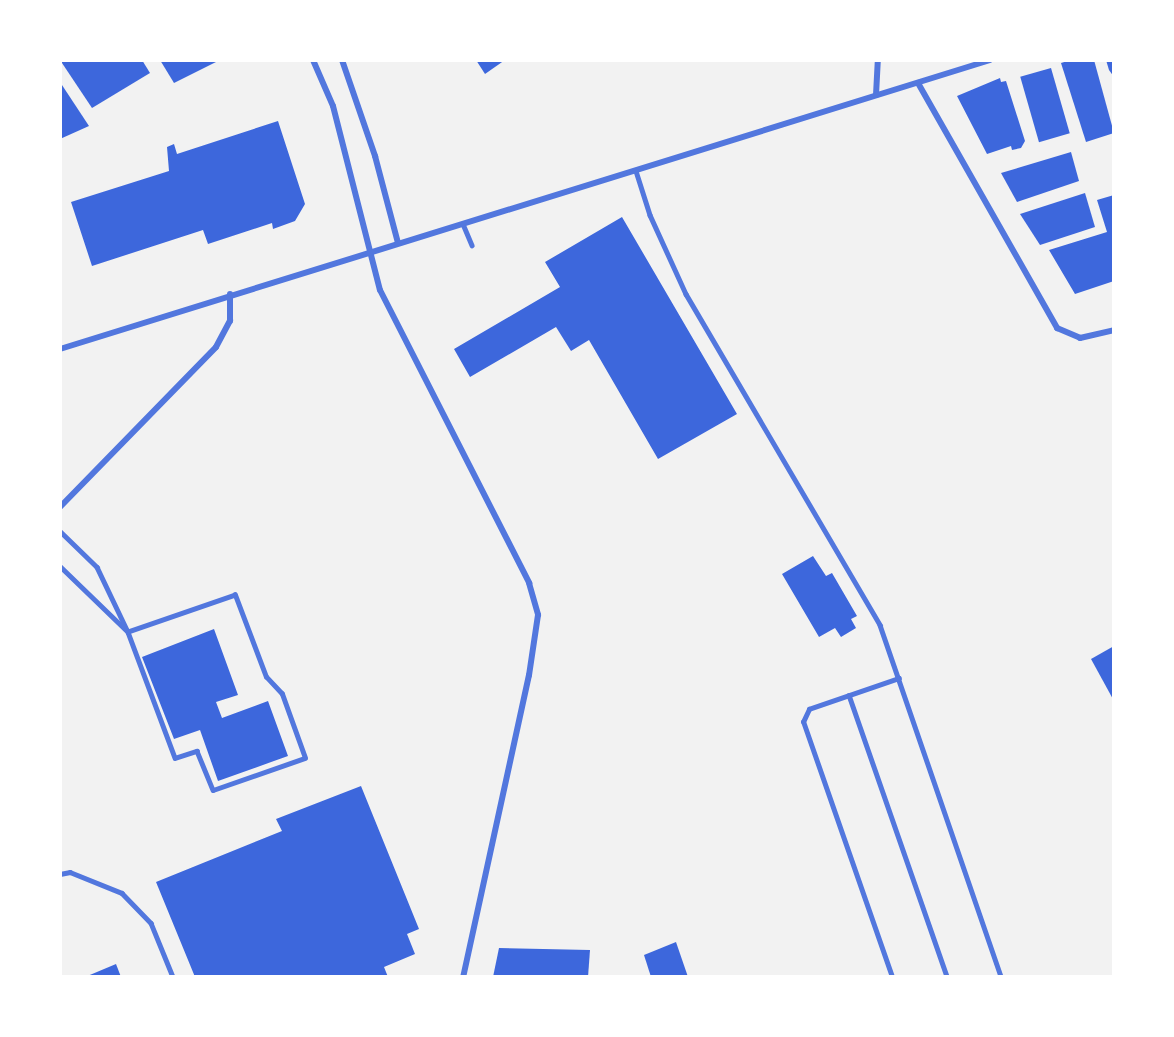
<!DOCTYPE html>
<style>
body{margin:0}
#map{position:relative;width:1174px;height:1037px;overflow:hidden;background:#f2f2f2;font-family:"Roboto Condensed",sans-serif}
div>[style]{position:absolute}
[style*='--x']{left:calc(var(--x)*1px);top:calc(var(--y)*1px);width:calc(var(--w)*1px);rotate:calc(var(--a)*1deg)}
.building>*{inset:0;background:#3d67dc;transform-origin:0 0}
.service>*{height:4.5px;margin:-2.25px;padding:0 2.25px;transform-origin:2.25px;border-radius:2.25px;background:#5277de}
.minor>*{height:6px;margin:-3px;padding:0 3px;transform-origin:3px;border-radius:3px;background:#5277de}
span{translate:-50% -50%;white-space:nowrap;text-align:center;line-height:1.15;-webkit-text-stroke:5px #fff;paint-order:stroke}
.frame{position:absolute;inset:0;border:62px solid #fff;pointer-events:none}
</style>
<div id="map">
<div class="building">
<div style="clip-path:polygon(60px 60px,142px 60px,150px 73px,92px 108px)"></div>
<div style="clip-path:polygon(160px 60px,220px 60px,174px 83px)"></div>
<div style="clip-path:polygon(476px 60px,505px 60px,485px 74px)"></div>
<div style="clip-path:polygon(1071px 60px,1094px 60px,1114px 133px,1086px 142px,1061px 63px)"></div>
<div style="clip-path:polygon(1106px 60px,1114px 60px,1114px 77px,1109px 70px)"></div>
<div style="left:1051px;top:68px;width:68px;height:32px;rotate:74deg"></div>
<div style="clip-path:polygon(1000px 78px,1001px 82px,1006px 81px,1025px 141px,1021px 148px,1012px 150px,1011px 146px,987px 154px,957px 96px)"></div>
<div style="clip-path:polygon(60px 82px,89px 126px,60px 139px)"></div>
<div style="clip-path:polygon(278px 121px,305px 204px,295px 221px,273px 229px,272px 223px,208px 244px,203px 230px,92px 266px,71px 202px,169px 171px,167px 147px,174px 144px,177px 154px)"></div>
<div style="clip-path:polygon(1071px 152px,1079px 181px,1017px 202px,1001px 173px)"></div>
<div style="clip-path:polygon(1085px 193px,1095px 227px,1040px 245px,1020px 214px)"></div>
<div style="clip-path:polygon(1114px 195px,1114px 281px,1075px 294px,1049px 250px,1107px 232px,1097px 200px)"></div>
<div style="clip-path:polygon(622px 217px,737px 414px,658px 459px,589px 340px,571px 351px,556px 327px,470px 377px,454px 349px,560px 287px,545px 262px)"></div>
<div style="clip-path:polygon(813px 556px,826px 576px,832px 573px,857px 616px,851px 619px,856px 628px,841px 637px,835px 628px,819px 637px,782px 574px)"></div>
<div style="clip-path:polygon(214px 629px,238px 695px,216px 702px,222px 718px,268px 701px,288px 756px,218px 781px,200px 730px,174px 739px,142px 657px)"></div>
<div style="clip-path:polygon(1114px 646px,1114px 701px,1091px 659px)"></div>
<div style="clip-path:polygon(361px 786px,419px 929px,407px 934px,415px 954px,384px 967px,388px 977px,195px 977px,156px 882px,282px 831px,276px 819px)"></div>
<div style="clip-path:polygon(676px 942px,688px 977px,651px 977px,644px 955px)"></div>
<div style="clip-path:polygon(499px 948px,590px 950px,588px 977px,493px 977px)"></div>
<div style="clip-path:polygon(116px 964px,121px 977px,85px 977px)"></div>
</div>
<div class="service">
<div style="--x:636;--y:171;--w:46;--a:72.3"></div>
<div style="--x:650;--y:215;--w:87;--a:65.5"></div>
<div style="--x:686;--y:294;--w:384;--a:59.6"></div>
<div style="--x:880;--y:625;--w:372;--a:71"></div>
<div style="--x:463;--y:224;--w:23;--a:67"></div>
<div style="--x:60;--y:531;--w:52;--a:44.2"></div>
<div style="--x:97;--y:567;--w:72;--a:64.5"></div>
<div style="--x:128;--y:632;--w:134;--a:69.5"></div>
<div style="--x:175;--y:758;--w:23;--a:-18"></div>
<div style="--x:197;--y:751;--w:42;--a:67.7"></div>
<div style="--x:213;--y:790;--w:97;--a:-19.2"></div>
<div style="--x:305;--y:758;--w:68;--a:-109.8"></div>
<div style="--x:282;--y:694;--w:23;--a:-133"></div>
<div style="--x:266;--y:677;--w:88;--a:-110.7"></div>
<div style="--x:235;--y:595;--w:113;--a:160.9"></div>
<div style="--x:60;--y:566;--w:92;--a:44.1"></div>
<div style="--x:849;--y:695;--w:299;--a:70.8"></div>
<div style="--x:60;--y:874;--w:10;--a:-11"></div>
<div style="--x:70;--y:872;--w:56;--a:22"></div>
<div style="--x:122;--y:893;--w:42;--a:46"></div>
<div style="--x:151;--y:923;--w:58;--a:67.8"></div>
<div style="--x:892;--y:977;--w:270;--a:-109.2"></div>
<div style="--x:803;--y:722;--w:14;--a:-65"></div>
<div style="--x:809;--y:709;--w:95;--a:-19"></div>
</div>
<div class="minor">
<div style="--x:313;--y:60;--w:50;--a:66.5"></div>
<div style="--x:333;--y:106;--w:190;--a:75.7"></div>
<div style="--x:380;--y:290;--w:329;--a:63"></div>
<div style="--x:529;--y:583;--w:33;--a:74"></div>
<div style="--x:538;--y:615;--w:61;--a:98.5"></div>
<div style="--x:529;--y:675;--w:309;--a:102.3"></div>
<div style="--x:342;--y:60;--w:102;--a:71"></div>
<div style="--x:375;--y:156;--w:90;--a:75.2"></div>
<div style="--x:918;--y:83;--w:282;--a:60.4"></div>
<div style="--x:1057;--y:328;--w:25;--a:23"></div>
<div style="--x:1080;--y:338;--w:35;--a:-13"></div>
<div style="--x:876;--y:95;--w:35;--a:-87"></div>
<div style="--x:60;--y:349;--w:974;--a:-17.26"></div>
<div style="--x:60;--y:507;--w:223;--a:-45.7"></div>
<div style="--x:216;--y:347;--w:30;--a:-62"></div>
<div style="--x:230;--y:321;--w:27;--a:-90"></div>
</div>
<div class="frame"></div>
</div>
